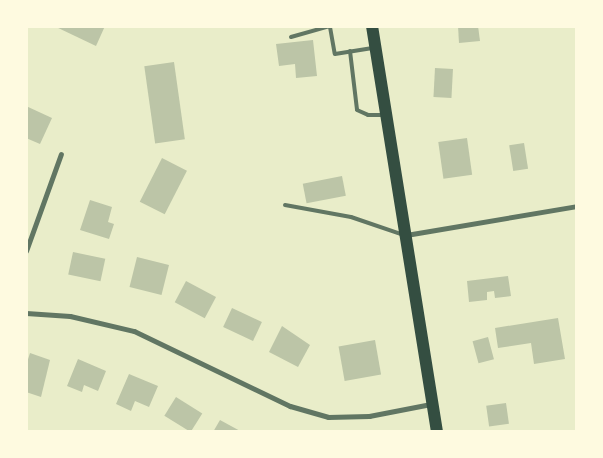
<!DOCTYPE html>
<style>
body{margin:0}
#map{position:relative;width:603px;height:458px;overflow:hidden;background:#e9edc9;font-family:"Open Sans",sans-serif}
div>[style]{position:absolute}
[style*='--x']{left:calc(var(--x)*1px);top:calc(var(--y)*1px);width:calc(var(--w)*1px);rotate:calc(var(--a)*1deg)}
.building>*{inset:0;background:#bcc5a7;transform-origin:0 0}
.service>*{height:4px;margin:-2px;padding:0 2px;transform-origin:2px;border-radius:2px;background:#617663}
.minor>*{height:5px;margin:-2.5px;padding:0 2.5px;transform-origin:2.5px;border-radius:2.5px;background:#617663}
.primary>*{height:12px;margin:-6px;padding:0 6px;transform-origin:6px;border-radius:6px;background:#344e41}
span{translate:-50% -50%;white-space:nowrap;text-align:center;line-height:1.15;-webkit-text-stroke:5px #fefae0;paint-order:stroke}
.frame{position:absolute;inset:0;border:28px solid #fefae0;pointer-events:none}
</style>
<div id="map">
<div class="building">
<div style="clip-path:polygon(54px 26px,105px 26px,96px 46px)"></div>
<div style="clip-path:polygon(458px 26px,478px 26px,480px 41px,459px 43px)"></div>
<div style="clip-path:polygon(313px 40px,317px 76px,296px 78px,295px 64px,279px 66px,276px 44px)"></div>
<div style="left:174px;top:62px;width:78px;height:30px;rotate:82deg"></div>
<div style="left:435px;top:68px;width:18px;height:29px;rotate:3deg"></div>
<div style="clip-path:polygon(26px 106px,52px 118px,40px 144px,26px 138px)"></div>
<div style="left:467px;top:138px;width:37px;height:29px;rotate:82deg"></div>
<div style="left:524px;top:143px;width:26px;height:15px;rotate:81deg"></div>
<div style="left:162px;top:158px;width:28px;height:49px;rotate:27deg"></div>
<div style="left:342px;top:176px;width:20px;height:40px;rotate:79deg"></div>
<div style="clip-path:polygon(90px 200px,112px 207px,108px 222px,114px 224px,109px 239px,80px 230px)"></div>
<div style="left:73px;top:252px;width:33px;height:23px;rotate:12deg"></div>
<div style="left:137px;top:257px;width:33px;height:31px;rotate:14deg"></div>
<div style="clip-path:polygon(508px 276px,511px 296px,495px 298px,494px 291px,487px 292px,487px 300px,469px 302px,467px 281px)"></div>
<div style="left:186px;top:281px;width:34px;height:24px;rotate:28deg"></div>
<div style="left:232px;top:308px;width:33px;height:21px;rotate:25deg"></div>
<div style="clip-path:polygon(558px 318px,565px 359px,534px 364px,531px 343px,498px 348px,495px 328px)"></div>
<div style="clip-path:polygon(282px 326px,310px 345px,298px 367px,269px 352px)"></div>
<div style="left:488px;top:337px;width:23px;height:16px;rotate:75deg"></div>
<div style="left:375px;top:340px;width:35px;height:37px;rotate:80deg"></div>
<div style="clip-path:polygon(30px 353px,50px 360px,41px 397px,26px 392px,26px 366px)"></div>
<div style="clip-path:polygon(78px 359px,106px 371px,98px 391px,84px 385px,82px 392px,67px 386px)"></div>
<div style="clip-path:polygon(129px 374px,158px 386px,149px 407px,135px 401px,131px 411px,116px 404px)"></div>
<div style="left:176px;top:397px;width:31px;height:22px;rotate:32deg"></div>
<div style="left:506px;top:403px;width:21px;height:20px;rotate:82deg"></div>
<div style="clip-path:polygon(220px 420px,242px 432px,213px 432px)"></div>
</div>
<div class="service">
<div style="--x:330;--y:27;--w:27;--a:80"></div>
<div style="--x:335;--y:54;--w:38;--a:-9"></div>
<div style="--x:291;--y:37;--w:41;--a:-15.8"></div>
<div style="--x:350;--y:51;--w:59;--a:83.2"></div>
<div style="--x:357;--y:110;--w:12;--a:24"></div>
<div style="--x:368;--y:115;--w:17;--a:0"></div>
<div style="--x:285;--y:205;--w:67;--a:10.3"></div>
<div style="--x:351;--y:217;--w:53;--a:18.8"></div>
</div>
<div class="minor">
<div style="--x:406;--y:235;--w:173;--a:-9.6"></div>
<div style="--x:26;--y:251;--w:103;--a:-70.2"></div>
<div style="--x:26;--y:313;--w:44;--a:3.9"></div>
<div style="--x:70;--y:316;--w:66;--a:13.2"></div>
<div style="--x:134;--y:331;--w:173;--a:25.7"></div>
<div style="--x:290;--y:406;--w:40;--a:16"></div>
<div style="--x:328;--y:417;--w:41;--a:-1.4"></div>
<div style="--x:369;--y:416;--w:63;--a:-11"></div>
</div>
<div class="primary">
<div style="--x:372;--y:26;--w:411;--a:80.9"></div>
</div>
<div class="frame"></div>
</div>
